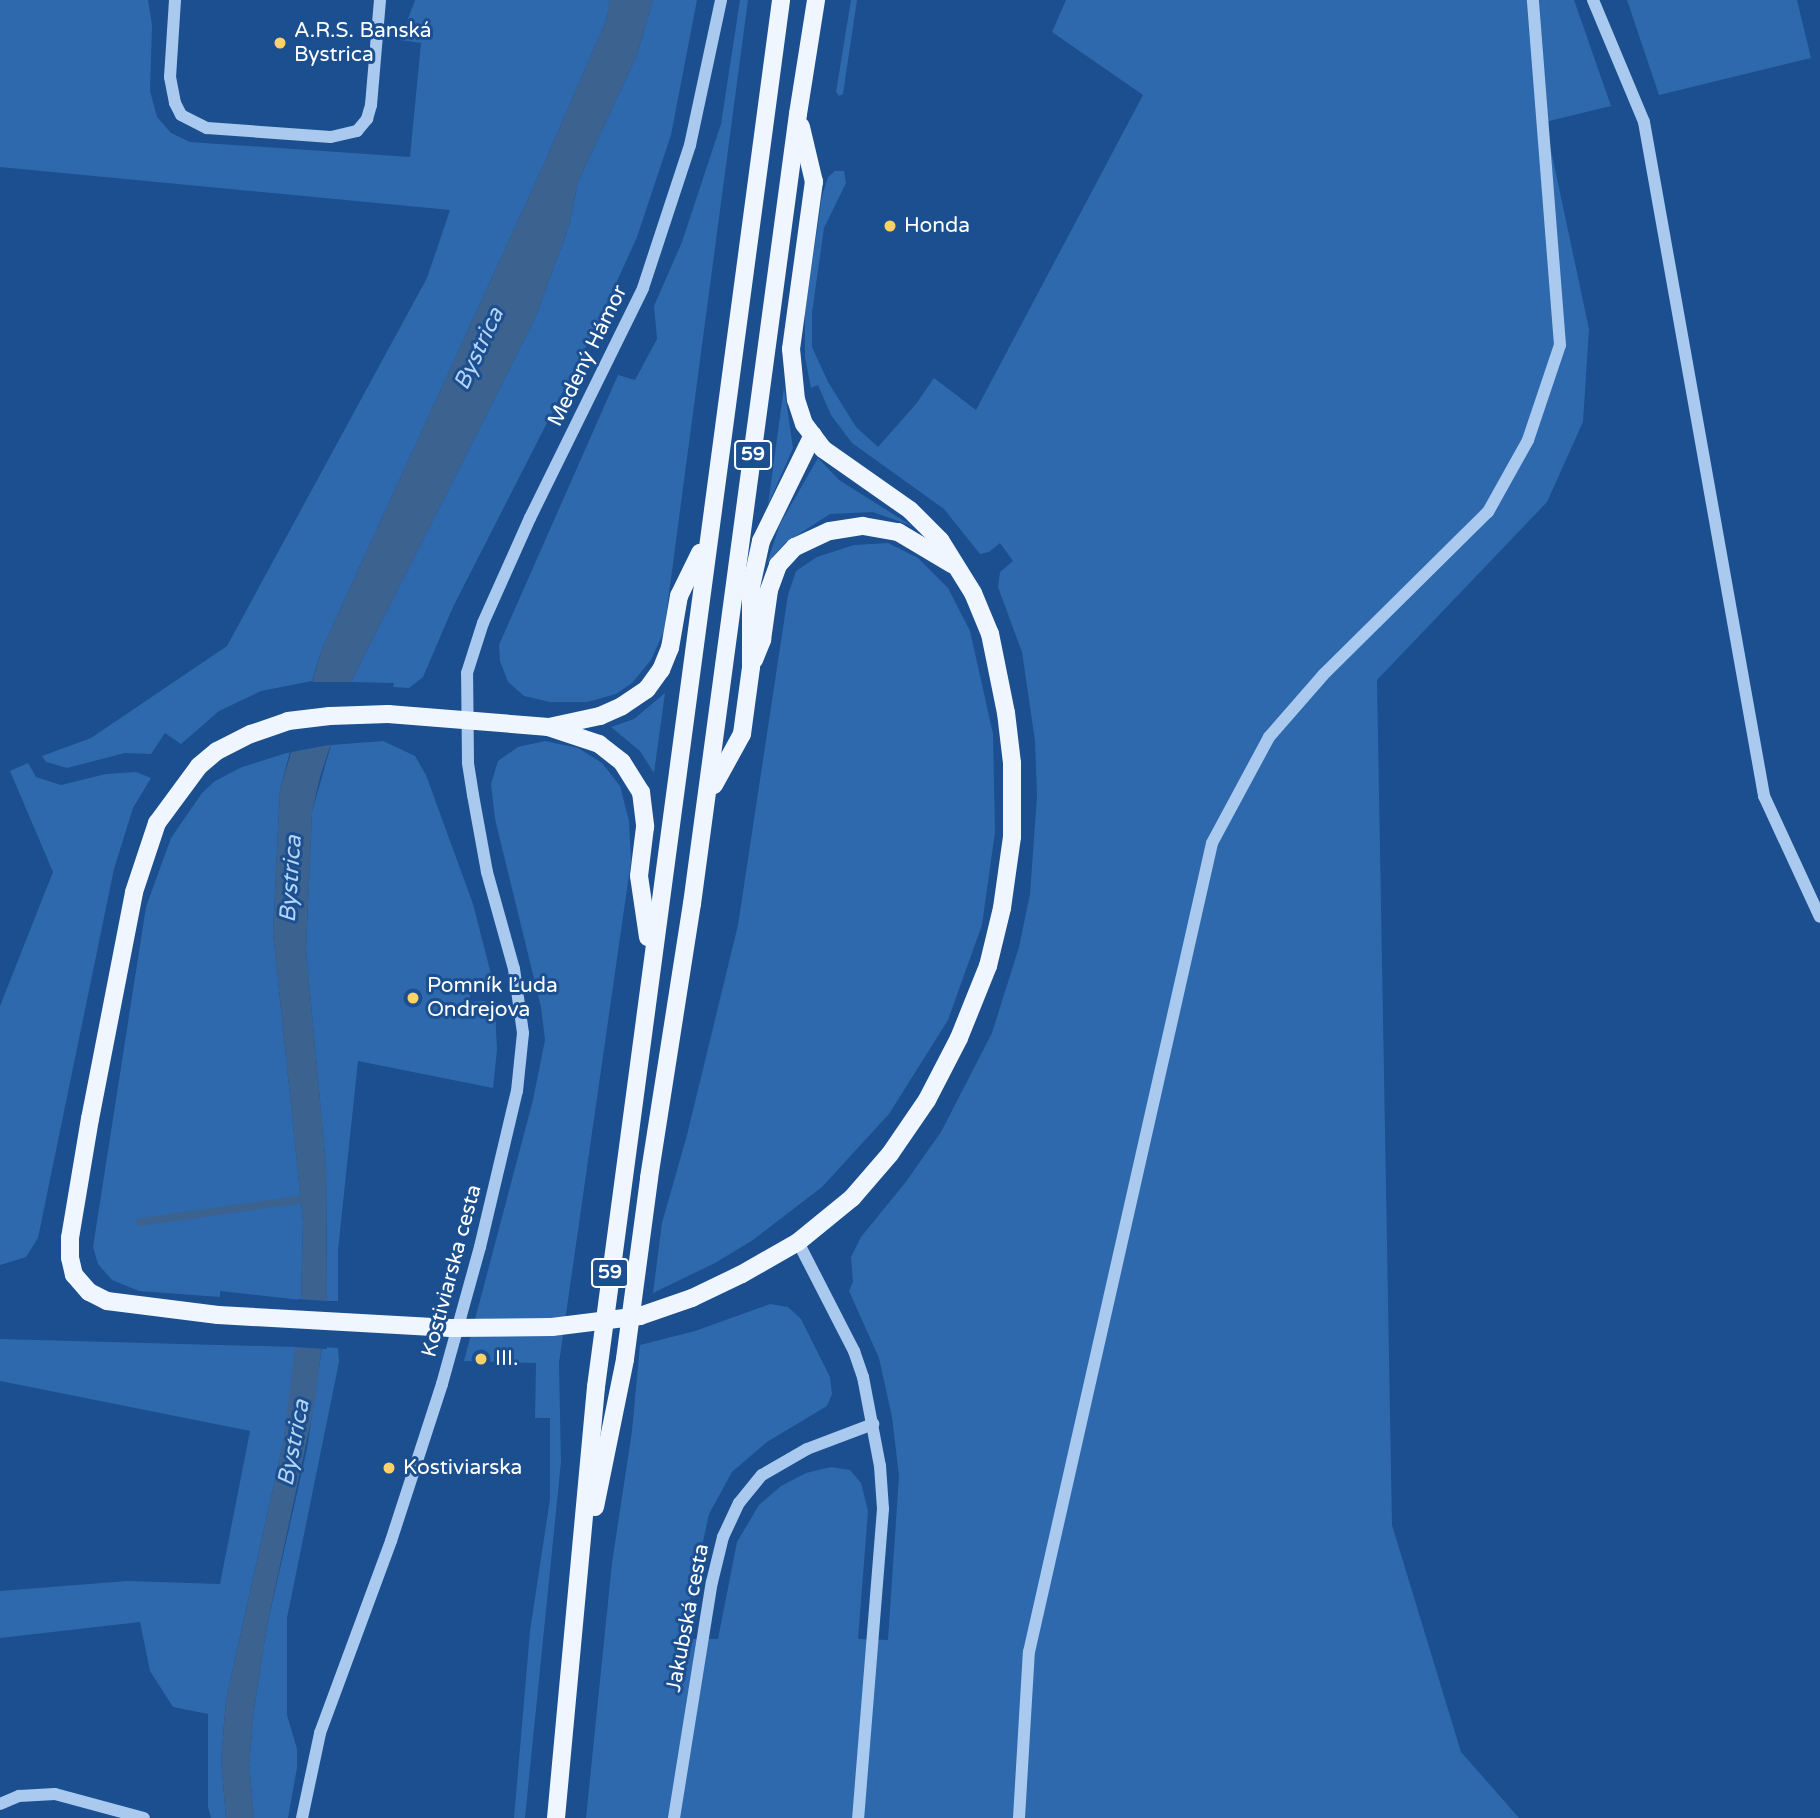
<!DOCTYPE html>
<meta charset="utf-8">
<style>
body{margin:0}
#map{position:relative;width:1820px;height:1818px;overflow:hidden;background:#1b4f8f;font-family:"Varela Round",sans-serif}
div>[style]{position:absolute}
[style*='--x']{left:calc(var(--x)*1px);top:calc(var(--y)*1px);width:calc(var(--w)*1px);rotate:calc(var(--a)*1deg)}
.green>*{inset:0;background:#2e69ad}
.water>*{inset:0;background:#3c6290}
.pier>*{inset:0;background:#1b4f8f;transform-origin:0 0}
.stream>*{height:8px;margin:-4px;padding:0 4px;transform-origin:4px;border-radius:4px;background:#3c6290}
.minor>*{height:12px;margin:-6px;padding:0 6px;transform-origin:6px;border-radius:6px;background:#a9c9ee}
.major>*{height:18px;margin:-9px;padding:0 9px;transform-origin:9px;border-radius:9px;background:#f0f6ff}
.major-bridge>*{height:18px;margin:-9px;padding:0 9px;transform-origin:9px;border-radius:9px;background:#f0f6ff}
.dots>*{width:19px;height:19px;translate:-50% -50%;box-sizing:border-box;border:4px solid #1b4f8f;border-radius:50%}
span{translate:-50% -50%;white-space:nowrap;text-align:center;line-height:1.15;-webkit-text-stroke:6px #1b4f8f;paint-order:stroke}
.shield-label span{padding:2px 5px;background:#1b4f8f;border:2px solid;border-radius:5px;-webkit-text-stroke-width:0}
.shield-label{font-size:19px;color:#fff;font-weight:700}
.poi-label{font-size:21px;color:#fff}
.left{translate:0 -50%;text-align:left}
.street-label{font-size:21px;color:#fff}
.water-label{font-size:23px;color:#b5d3f5;font-style:italic}
</style>
<div id="map">
<div class="green">
<div style="clip-path:polygon(0 0,148px 0,152px 25px,150px 91px,157px 117px,171px 133px,190px 142px,410px 157px,421px 43px,400px 40px,415px 0,610px 0,606px 21px,543px 166px,322px 649px,312px 681px,261px 691px,219px 711px,181px 744px,165px 733px,151px 754px,125px 753px,67px 768px,46px 762px,42px 756px,91px 738px,227px 646px,427px 278px,450px 210px,0 167px)"></div>
<div style="clip-path:polygon(653px 0,697px 0,671px 135px,637px 237px,599px 321px,453px 607px,423px 677px,409px 688px,393px 687px,394px 683px,351px 682px,534px 321px,569px 226px,578px 182px,637px 55px)"></div>
<div style="clip-path:polygon(740px 0,748px 0,664px 631px,651px 660px,632px 683px,616px 694px,587px 702px,550px 702px,524px 696px,508px 682px,500px 661px,499px 645px,618px 375px,635px 380px,657px 339px,654px 306px,682px 242px,721px 124px)"></div>
<div style="clip-path:polygon(851px 0,857px 0,843px 94px,839px 96px,836px 92px)"></div>
<div style="clip-path:polygon(1066px 0,1574px 0,1611px 106px,1545px 122px,1589px 329px,1583px 422px,1547px 502px,1377px 680px,1392px 1525px,1461px 1752px,1519px 1818px,586px 1818px,612px 1563px,632px 1431px,640px 1345px,695px 1331px,770px 1304px,788px 1307px,801px 1319px,830px 1377px,832px 1394px,827px 1406px,767px 1442px,732px 1472px,709px 1514px,682px 1639px,718px 1639px,737px 1542px,759px 1505px,781px 1486px,806px 1473px,831px 1467px,850px 1470px,861px 1483px,868px 1511px,858px 1639px,888px 1640px,899px 1476px,892px 1417px,879px 1358px,849px 1291px,853px 1282px,851px 1257px,861px 1237px,905px 1183px,941px 1132px,992px 1033px,1019px 947px,1030px 894px,1037px 796px,1035px 741px,1022px 652px,998px 587px,1000px 572px,1013px 561px,1000px 543px,989px 552px,980px 554px,944px 509px,852px 443px,831px 415px,818px 385px,811px 388px,805px 357px,805px 312px,822px 196px,828px 177px,835px 171px,844px 171px,846px 183px,824px 228px,812px 313px,812px 347px,828px 382px,856px 427px,878px 447px,916px 404px,934px 378px,976px 410px,1143px 95px,1052px 32px)"></div>
<div style="clip-path:polygon(1627px 0,1797px 0,1811px 58px,1659px 95px)"></div>
<div style="clip-path:polygon(784px 387px,793px 448px,768px 505px)"></div>
<div style="clip-path:polygon(818px 458px,839px 480px,912px 526px,873px 512px,830px 514px,785px 543px,767px 563px,780px 524px)"></div>
<div style="clip-path:polygon(888px 543px,918px 558px,948px 588px,970px 631px,993px 734px,995px 832px,982px 925px,948px 1020px,889px 1114px,822px 1187px,753px 1240px,715px 1263px,653px 1293px,662px 1223px,687px 1135px,738px 925px,788px 595px,796px 571px,817px 557px,854px 545px)"></div>
<div style="clip-path:polygon(665px 693px,654px 773px,640px 751px,611px 727px,634px 719px)"></div>
<div style="clip-path:polygon(383px 741px,415px 756px,426px 775px,473px 904px,491px 974px,484px 982px,470px 985px,470px 1002px,484px 1001px,495px 1007px,497px 1050px,493px 1088px,358px 1061px,338px 1250px,338px 1301px,327px 1301px,326px 1166px,306px 949px,312px 812px,331px 745px)"></div>
<div style="clip-path:polygon(545px 741px,578px 748px,602px 763px,620px 786px,629px 821px,631px 861px,559px 1363px,561px 1462px,525px 1818px,514px 1818px,530px 1631px,550px 1499px,550px 1418px,535px 1418px,536px 1363px,464px 1361px,533px 1100px,545px 1040px,541px 1007px,495px 819px,491px 784px,498px 761px,518px 747px)"></div>
<div style="clip-path:polygon(290px 752px,280px 790px,273px 932px,303px 1221px,301px 1300px,220px 1291px,220px 1297px,139px 1291px,112px 1280px,98px 1264px,93px 1247px,146px 907px,171px 838px,202px 793px,215px 781px,242px 767px)"></div>
<div style="clip-path:polygon(28px 763px,36px 777px,61px 785px,106px 774px,136px 772px,151px 778px,133px 808px,114px 869px,38px 1238px,26px 1257px,0 1265px,0 1006px,53px 872px,10px 771px)"></div>
<div style="clip-path:polygon(0 1339px,297px 1347px,283px 1444px,226px 1700px,221px 1760px,226px 1818px,211px 1818px,208px 1807px,208px 1714px,173px 1707px,150px 1671px,140px 1622px,0 1638px,0 1591px,127px 1581px,220px 1584px,250px 1431px,0 1381px)"></div>
<div style="clip-path:polygon(322px 1347px,338px 1348px,339px 1362px,287px 1618px,287px 1715px,297px 1749px,297px 1768px,288px 1818px,254px 1818px,249px 1764px,254px 1709px,267px 1626px,307px 1449px)"></div>
</div>
<div class="water">
<div style="clip-path:polygon(610px 0,653px 0,637px 55px,578px 182px,569px 226px,534px 321px,351px 682px,320px 777px,312px 812px,306px 949px,326px 1166px,327px 1301px,315px 1402px,267px 1626px,254px 1709px,249px 1764px,254px 1818px,226px 1818px,221px 1760px,226px 1700px,283px 1444px,301px 1300px,303px 1221px,273px 932px,280px 790px,322px 649px,543px 166px,606px 21px)"></div>
</div>
<div class="pier">
<div style="clip-path:polygon(308px 682px,355px 682px,334px 744px,286px 753px)"></div>
<div style="left:298px;top:1299px;width:32px;height:48px;rotate:4deg"></div>
</div>
<div class="stream">
<div style="--x:140;--y:1222;--w:173;--a:-8"></div>
</div>
<div class="minor">
<div style="--x:175;--y:0;--w:77;--a:93.7"></div>
<div style="--x:170;--y:77;--w:26;--a:79"></div>
<div style="--x:175;--y:103;--w:13;--a:63"></div>
<div style="--x:181;--y:115;--w:29;--a:27"></div>
<div style="--x:207;--y:128;--w:124;--a:4.2"></div>
<div style="--x:331;--y:137;--w:27;--a:-13"></div>
<div style="--x:357;--y:131;--w:16;--a:-50"></div>
<div style="--x:367;--y:119;--w:15;--a:-74"></div>
<div style="--x:371;--y:105;--w:105;--a:-85.1"></div>
<div style="--x:1593;--y:0;--w:132;--a:67.3"></div>
<div style="--x:1644;--y:122;--w:685;--a:79.9"></div>
<div style="--x:1764;--y:796;--w:133;--a:65.2"></div>
<div style="--x:798;--y:1242;--w:123;--a:62.8"></div>
<div style="--x:854;--y:1351;--w:28;--a:71"></div>
<div style="--x:863;--y:1377;--w:91;--a:79.2"></div>
<div style="--x:880;--y:1466;--w:43;--a:86"></div>
<div style="--x:883;--y:1509;--w:310;--a:94.6"></div>
<div style="--x:0;--y:1804;--w:21;--a:-23"></div>
<div style="--x:19;--y:1796;--w:36;--a:-3"></div>
<div style="--x:55;--y:1794;--w:92;--a:15.1"></div>
<div style="--x:302;--y:1818;--w:87;--a:-78"></div>
<div style="--x:320;--y:1733;--w:205;--a:-69.7"></div>
<div style="--x:391;--y:1541;--w:165;--a:-72"></div>
<div style="--x:442;--y:1384;--w:142;--a:-74.5"></div>
<div style="--x:480;--y:1247;--w:160;--a:-76.7"></div>
<div style="--x:517;--y:1091;--w:58;--a:-84.1"></div>
<div style="--x:523;--y:1033;--w:65;--a:-98"></div>
<div style="--x:514;--y:969;--w:101;--a:-105.6"></div>
<div style="--x:487;--y:872;--w:78;--a:-100.3"></div>
<div style="--x:473;--y:795;--w:33;--a:-99"></div>
<div style="--x:468;--y:762;--w:89;--a:-90.6"></div>
<div style="--x:467;--y:673;--w:52;--a:-72.3"></div>
<div style="--x:483;--y:623;--w:115;--a:-65.9"></div>
<div style="--x:530;--y:518;--w:256;--a:-63.8"></div>
<div style="--x:643;--y:288;--w:151;--a:-71.8"></div>
<div style="--x:690;--y:145;--w:148;--a:-77.9"></div>
<div style="--x:674;--y:1818;--w:239;--a:-80.9"></div>
<div style="--x:712;--y:1582;--w:46;--a:-76.3"></div>
<div style="--x:723;--y:1537;--w:38;--a:-65"></div>
<div style="--x:739;--y:1503;--w:36;--a:-51"></div>
<div style="--x:762;--y:1475;--w:52;--a:-30"></div>
<div style="--x:807;--y:1449;--w:71;--a:-20.7"></div>
<div style="--x:1019;--y:1818;--w:166;--a:-86.6"></div>
<div style="--x:1029;--y:1652;--w:829;--a:-77.25"></div>
<div style="--x:1212;--y:843;--w:120;--a:-61.7"></div>
<div style="--x:1269;--y:737;--w:82;--a:-48.9"></div>
<div style="--x:1323;--y:675;--w:232;--a:-44.7"></div>
<div style="--x:1488;--y:512;--w:82;--a:-60.9"></div>
<div style="--x:1528;--y:440;--w:100;--a:-71.4"></div>
<div style="--x:1560;--y:345;--w:346;--a:-94.5"></div>
</div>
<div class="major">
<div style="--x:754;--y:660;--w:22;--a:-68"></div>
<div style="--x:762;--y:640;--w:50;--a:-82"></div>
<div style="--x:769;--y:590;--w:27;--a:-70"></div>
<div style="--x:778;--y:565;--w:25;--a:-47"></div>
<div style="--x:795;--y:547;--w:38;--a:-25"></div>
<div style="--x:830;--y:531;--w:33;--a:-9"></div>
<div style="--x:863;--y:526;--w:36;--a:10"></div>
<div style="--x:898;--y:532;--w:63;--a:30.7"></div>
<div style="--x:549;--y:727;--w:52;--a:-12.2"></div>
<div style="--x:600;--y:716;--w:24;--a:-24"></div>
<div style="--x:622;--y:706;--w:30;--a:-34"></div>
<div style="--x:647;--y:689;--w:24;--a:-54"></div>
<div style="--x:661;--y:670;--w:24;--a:-68"></div>
<div style="--x:670;--y:648;--w:53;--a:-80.2"></div>
<div style="--x:679;--y:596;--w:48;--a:-64"></div>
<div style="--x:714;--y:785;--w:58;--a:-61.2"></div>
<div style="--x:742;--y:734;--w:68;--a:-82.3"></div>
<div style="--x:751;--y:667;--w:80;--a:-90"></div>
<div style="--x:751;--y:587;--w:47;--a:-77.7"></div>
<div style="--x:761;--y:541;--w:118;--a:-63.9"></div>
<div style="--x:742;--y:1274;--w:64;--a:-29.7"></div>
<div style="--x:798;--y:1242;--w:70;--a:-39.2"></div>
<div style="--x:852;--y:1198;--w:58;--a:-49.2"></div>
<div style="--x:890;--y:1154;--w:65;--a:-55.6"></div>
<div style="--x:927;--y:1100;--w:70;--a:-62.7"></div>
<div style="--x:959;--y:1038;--w:78;--a:-68.1"></div>
<div style="--x:988;--y:966;--w:60;--a:-76.4"></div>
<div style="--x:1002;--y:908;--w:72;--a:-82"></div>
<div style="--x:1012;--y:837;--w:74;--a:-90"></div>
<div style="--x:1012;--y:763;--w:50;--a:-96.8"></div>
<div style="--x:1006;--y:713;--w:81;--a:-101.4"></div>
<div style="--x:990;--y:634;--w:44;--a:-112.5"></div>
<div style="--x:973;--y:593;--w:62;--a:-121.9"></div>
<div style="--x:940;--y:540;--w:42;--a:-135"></div>
<div style="--x:910;--y:510;--w:106;--a:-145"></div>
<div style="--x:823;--y:449;--w:31;--a:-127"></div>
<div style="--x:804;--y:424;--w:25;--a:-108"></div>
<div style="--x:796;--y:400;--w:51;--a:-95.6"></div>
<div style="--x:791;--y:349;--w:169;--a:-82.2"></div>
<div style="--x:814;--y:182;--w:57;--a:-103.3"></div>
<div style="--x:218;--y:1315;--w:112;--a:-172.8"></div>
<div style="--x:107;--y:1301;--w:20;--a:-153"></div>
<div style="--x:89;--y:1292;--w:23;--a:-131"></div>
<div style="--x:74;--y:1275;--w:17;--a:-103"></div>
<div style="--x:70;--y:1258;--w:20;--a:-90"></div>
<div style="--x:70;--y:1238;--w:121;--a:-80.5"></div>
<div style="--x:90;--y:1119;--w:231;--a:-79"></div>
<div style="--x:134;--y:892;--w:73;--a:-71.6"></div>
<div style="--x:157;--y:823;--w:71;--a:-53.6"></div>
<div style="--x:199;--y:766;--w:23;--a:-40"></div>
<div style="--x:217;--y:751;--w:38;--a:-27"></div>
<div style="--x:251;--y:734;--w:39;--a:-19"></div>
<div style="--x:288;--y:721;--w:42;--a:-6.8"></div>
<div style="--x:330;--y:716;--w:58;--a:-2"></div>
<div style="--x:388;--y:714;--w:161;--a:4.6"></div>
<div style="--x:548;--y:727;--w:54;--a:18.4"></div>
<div style="--x:599;--y:744;--w:29;--a:38"></div>
<div style="--x:622;--y:762;--w:36;--a:58"></div>
<div style="--x:641;--y:792;--w:35;--a:83"></div>
<div style="--x:645;--y:827;--w:49;--a:97"></div>
<div style="--x:639;--y:876;--w:62;--a:81.6"></div>
<div style="--x:595;--y:1507;--w:151;--a:-78.5"></div>
<div style="--x:625;--y:1359;--w:183;--a:-82.4"></div>
<div style="--x:649;--y:1178;--w:277;--a:-81.1"></div>
<div style="--x:692;--y:904;--w:797;--a:-82.36"></div>
<div style="--x:798;--y:114;--w:115;--a:-81"></div>
<div style="--x:556;--y:1818;--w:433;--a:-84.7"></div>
<div style="--x:596;--y:1387;--w:1399;--a:-82.4"></div>
</div>
<div class="major-bridge">
<div style="--x:218;--y:1315;--w:233;--a:3.2"></div>
<div style="--x:451;--y:1328;--w:101;--a:-0.6"></div>
<div style="--x:552;--y:1327;--w:89;--a:-7.1"></div>
<div style="--x:640;--y:1316;--w:55;--a:-19.1"></div>
<div style="--x:692;--y:1298;--w:55;--a:-25.6"></div>
</div>
<div class="dots">
<div style="left:280px;top:43px;background:#ffd166"></div>
<div style="left:890px;top:226px;background:#ffd166"></div>
<div style="left:413px;top:998px;background:#ffd166"></div>
<div style="left:481px;top:1359px;background:#ffd166"></div>
<div style="left:389px;top:1468px;background:#ffd166"></div>
</div>
<div class="shield-label">
<span style="left:753px;top:455px">59</span>
<span style="left:610px;top:1273px">59</span>
</div>
<div class="poi-label">
<span class="left" style="left:294px;top:43px">A.R.S. Banská<br>Bystrica</span>
<span class="left" style="left:904px;top:226px">Honda</span>
<span class="left" style="left:427px;top:998px">Pomník Ľuda<br>Ondrejova</span>
<span class="left" style="left:495px;top:1359px">III.</span>
<span class="left" style="left:403px;top:1468px">Kostiviarska</span>
</div>
<div class="street-label">
<span style="left:588px;top:356px;rotate:-64deg">Medený Hámor</span>
<span style="left:452px;top:1271px;rotate:-75deg">Kostiviarska cesta</span>
<span style="left:688px;top:1618px;rotate:-79deg">Jakubská cesta</span>
</div>
<div class="water-label">
<span style="left:479px;top:349px;rotate:-65deg">Bystrica</span>
<span style="left:291px;top:879px;rotate:-86deg">Bystrica</span>
<span style="left:294px;top:1443px;rotate:-79deg">Bystrica</span>
</div>
</div>
